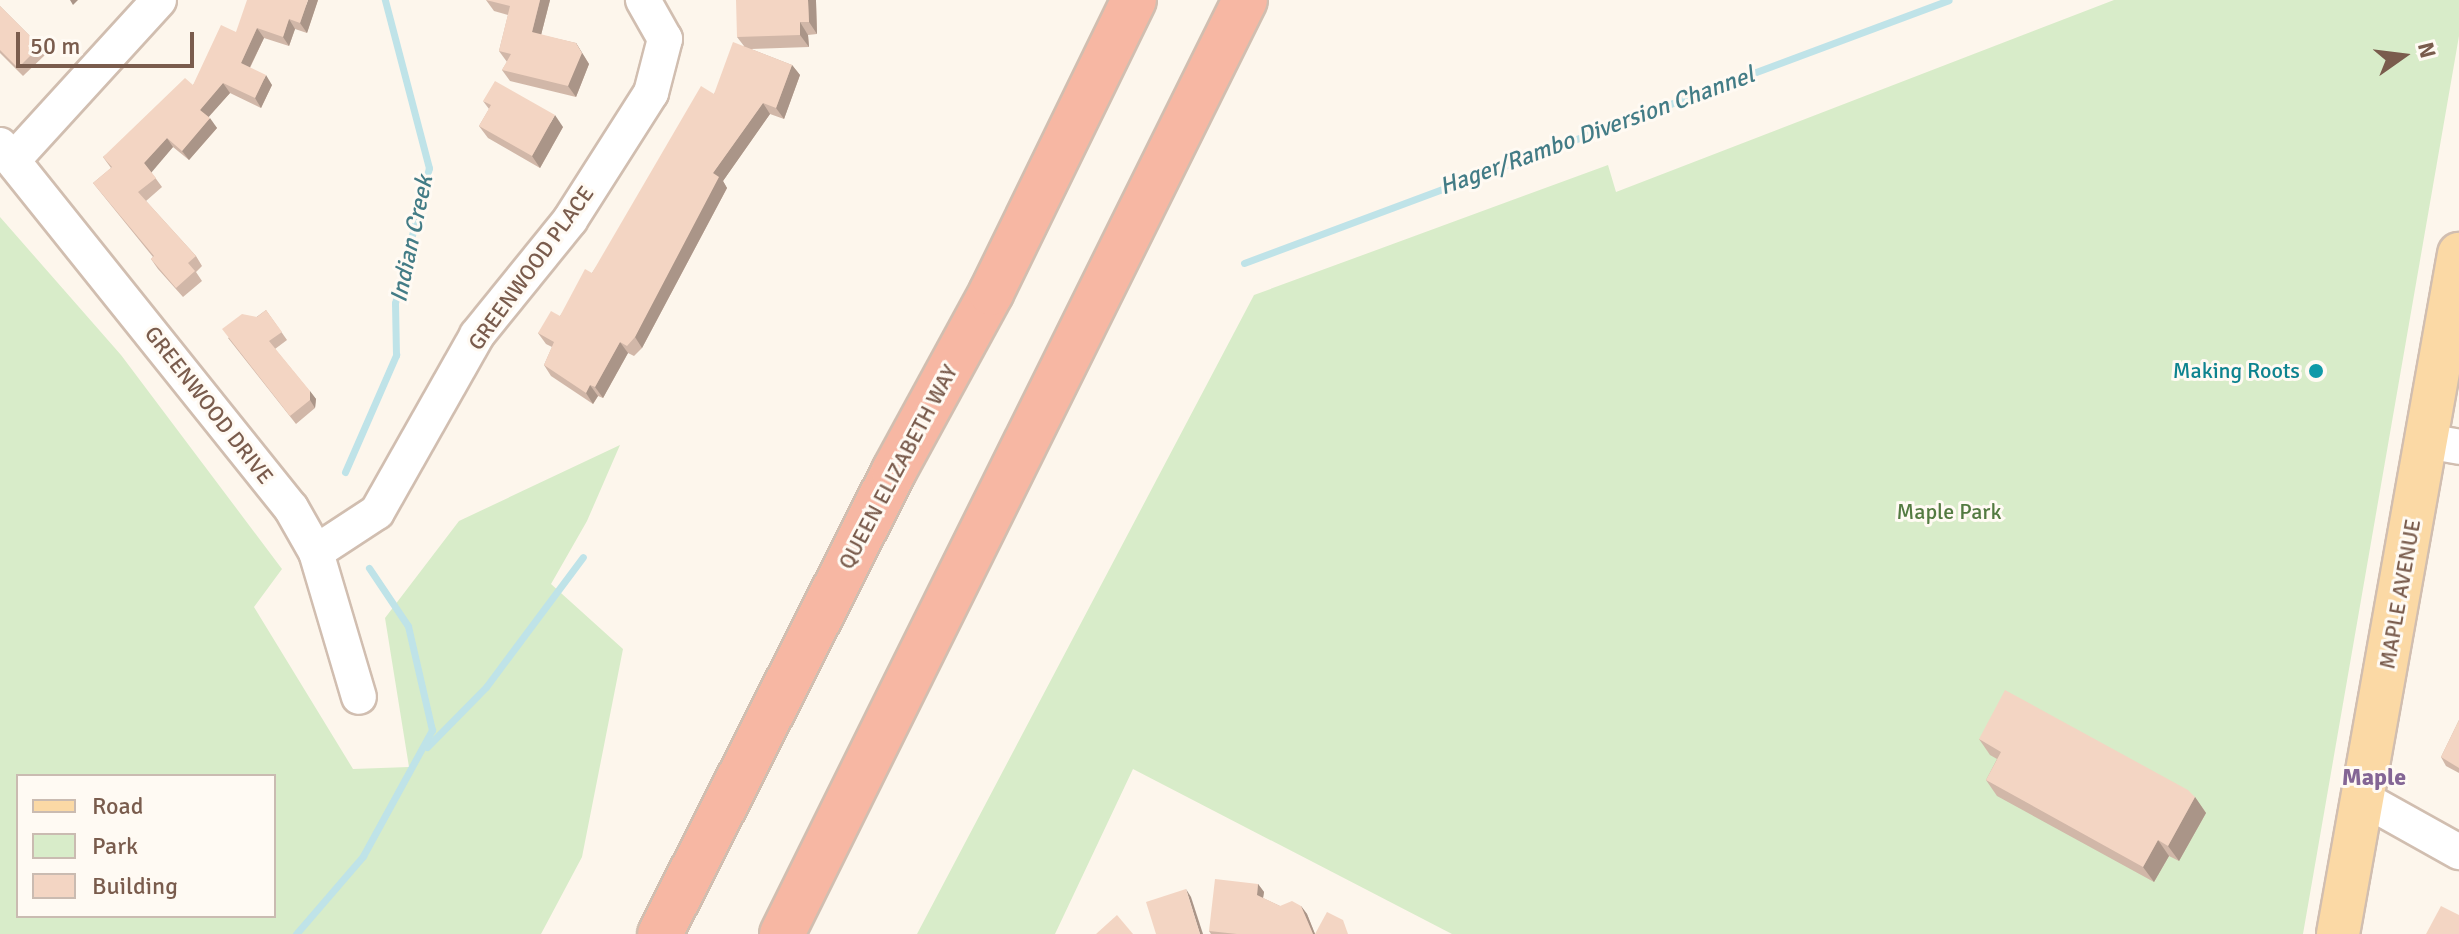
<!DOCTYPE html>
<style>
body{margin:0}
#map{position:relative;width:2459px;height:934px;overflow:hidden;background:#fdf6ec;font-family:Signika,sans-serif}
div>[style]{position:absolute}
[style*='--x']{left:calc(var(--x)*1px);top:calc(var(--y)*1px);width:calc(var(--w)*1px);rotate:calc(var(--a)*1deg)}
.green>*{inset:0;background:#d8ecc9}
.stream>*{height:7px;margin:-3.5px;padding:0 3.5px;transform-origin:3.5px;border-radius:3.5px;background:#bfe3e8}
.roads{filter:drop-shadow(2px 0 #d1beb0) drop-shadow(-2px 0 #d1beb0) drop-shadow(0 2px #d1beb0) drop-shadow(0 -2px #d1beb0)}
.minor>*{height:34px;margin:-17px;padding:0 17px;transform-origin:17px;border-radius:17px;background:#fff}
.major>*{height:42px;margin:-21px;padding:0 21px;transform-origin:21px;border-radius:21px;background:#fbd9a5}
.highway>*{height:44px;margin:-22px;padding:0 22px;transform-origin:22px;border-radius:22px;background:#f7b7a3}
.wall>*{inset:0;background:#d1b7a8}
.shaded-wall>*{inset:0;background:#aa9588}
.building>*{inset:0;background:#f3d5c3}
.dots>*{width:22px;height:22px;translate:-50% -50%;box-sizing:border-box;border:4px solid #fffaf3;border-radius:50%}
span{translate:-50% -50%;white-space:nowrap;text-align:center;line-height:1.15;-webkit-text-stroke:6px #fffaf3;paint-order:stroke}
.street-label{font-size:22px;color:#7a5c4d}
.culture-label{font-size:22px;color:#0d838f}
.right{translate:-100% -50%;text-align:right}
.park-label{font-size:22px;color:#537a41}
.water-label{font-size:24px;color:#437c86;font-style:italic}
.neighbourhood-label{font-size:24px;color:#846695;font-weight:700}
.legend{position:absolute;left:16px;top:774px;width:260px;height:144px;box-sizing:border-box;background:#fffaf3;border:2px solid #cabbb1;margin:0;padding:10px 14px;list-style:none;font-size:24px;color:#7a5c4d}
.legend li{display:flex;align-items:center;gap:16px;height:40px}
.legend b{width:40px;border:2px solid #cabbb1}
.north{position:absolute;left:2363px;top:16px;width:80px;height:80px;-webkit-text-stroke:6px #fffaf3;paint-order:stroke;rotate:76deg;font-size:22px;font-weight:700;line-height:32px;text-align:center;color:#7a5c4d}
.north::after{content:'';display:block;margin:auto;width:28px;height:36px;background:#7a5c4d;clip-path:polygon(50% 0,100% 100%,50% 72%,0 100%)}
.scale{position:absolute;left:16px;top:32px;width:178px;height:36px;box-sizing:border-box;border:4px solid #7a5c4d;border-top:0;padding-left:10px;font-size:24px;line-height:28px;white-space:nowrap;color:#7a5c4d;-webkit-text-stroke:6px #fffaf3;paint-order:stroke}
</style>
<div id="map">
<div class="green">
<div style="clip-path:polygon(2114px 0,2459px 0,2459px 36px,2303px 934px,1452px 934px,1133px 769px,1055px 934px,917px 934px,1254px 295px,1608px 165px,1616px 192px)"></div>
<div style="clip-path:polygon(evenodd,0 217px,121px 355px,282px 569px,254px 607px,353px 769px,409px 767px,385px 618px,459px 521px,620px 445px,587px 521px,551px 584px,623px 649px,582px 857px,541px 934px,0 934px,0 217px,18px 776px,274px 776px,274px 916px,18px 916px,18px 776px)"></div>
</div>
<div class="stream">
<div style="--x:1244;--y:263;--w:752;--a:-20.46"></div>
<div style="--x:345;--y:472;--w:128;--a:-66.4"></div>
<div style="--x:396;--y:355;--w:52;--a:-91.1"></div>
<div style="--x:395;--y:303;--w:139;--a:-75.9"></div>
<div style="--x:429;--y:168;--w:174;--a:-104.7"></div>
<div style="--x:427;--y:747;--w:84;--a:-45.5"></div>
<div style="--x:486;--y:687;--w:162;--a:-53.3"></div>
<div style="--x:296;--y:934;--w:103;--a:-49.3"></div>
<div style="--x:363;--y:856;--w:144;--a:-61.3"></div>
<div style="--x:432;--y:730;--w:107;--a:-103"></div>
<div style="--x:408;--y:626;--w:70;--a:-123.9"></div>
</div>
<div class="roads">
<div class="minor">
<div style="--x:0;--y:145;--w:465;--a:51.3"></div>
<div style="--x:291;--y:508;--w:51;--a:60.4"></div>
<div style="--x:316;--y:552;--w:151;--a:73.5"></div>
<div style="--x:14;--y:159;--w:215;--a:-47.6"></div>
<div style="--x:2426;--y:441;--w:34;--a:10"></div>
<div style="--x:316;--y:552;--w:73;--a:-33.3"></div>
<div style="--x:377;--y:512;--w:203;--a:-60.5"></div>
<div style="--x:477;--y:335;--w:148;--a:-51"></div>
<div style="--x:570;--y:220;--w:151;--a:-57.5"></div>
<div style="--x:651;--y:93;--w:56;--a:-75.5"></div>
<div style="--x:665;--y:39;--w:45;--a:-119.4"></div>
<div style="--x:2364;--y:799;--w:109;--a:29.2"></div>
</div>
<div class="major">
<div style="--x:2338;--y:934;--w:691;--a:-79.91"></div>
</div>
<div class="highway">
<div style="--x:660;--y:934;--w:519;--a:-63.19"></div>
<div style="--x:894;--y:471;--w:203;--a:-61.4"></div>
<div style="--x:991;--y:293;--w:326;--a:-64"></div>
<div style="--x:782;--y:934;--w:1042;--a:-63.63"></div>
</div>
</div>
<div class="wall">
<div style="clip-path:polygon(318px 0,307px 33px,295px 29px,289px 46px,264px 38px,250px 68px,272px 85px,261px 108px,230px 93px,208px 117px,217px 128px,189px 160px,173px 147px,151px 172px,162px 187px,146px 201px,196px 256px,202px 266px,196px 272px,202px 281px,183px 297px,158px 269px,151px 259px,153px 257px,93px 183px,111px 168px,103px 157px,193px 85px,236px 32px)"></div>
<div style="clip-path:polygon(486px 0,550px 0,541px 35px,576px 43px,589px 64px,576px 97px,510px 81px,502px 70px,507px 62px,499px 51px,508px 15px,494px 11px)"></div>
<div style="clip-path:polygon(808px 0,816px 0,816px 1px,817px 34px,808px 35px,809px 47px,751px 49px,792px 65px,800px 75px,784px 119px,770px 114px,723px 181px,727px 188px,642px 348px,634px 356px,628px 353px,603px 398px,598px 396px,593px 404px,551px 376px,544px 365px,552px 347px,546px 344px,538px 333px,560px 316px,592px 273px,714px 94px,744px 46px,737px 37px)"></div>
<div style="clip-path:polygon(0 6px,40px 46px,46px 54px,23px 76px,0 53px)"></div>
<div style="clip-path:polygon(483px 101px,563px 127px,540px 168px,488px 138px,479px 126px,489px 109px)"></div>
<div style="clip-path:polygon(266px 310px,287px 340px,275px 349px,316px 399px,315px 408px,296px 424px,228px 338px)"></div>
<div style="clip-path:polygon(2459px 720px,2459px 773px,2446px 766px,2441px 757px)"></div>
<div style="clip-path:polygon(1979px 739px,2195px 797px,2206px 813px,2179px 861px,2169px 856px,2154px 882px,1997px 796px,1986px 780px,1997px 759px,1990px 755px)"></div>
<div style="clip-path:polygon(1258px 884px,1264px 892px,1263px 898px,1280px 906px,1301px 906px,1307px 914px,1315px 934px,1211px 934px,1209px 931px)"></div>
</div>
<div class="shaded-wall">
<div style="clip-path:polygon(70px 0,78px 0,73px 5px)"></div>
<div style="clip-path:polygon(308px 0,318px 0,307px 33px,300px 23px)"></div>
<div style="clip-path:polygon(540px 0,550px 0,539px 43px,532px 32px)"></div>
<div style="clip-path:polygon(808px 0,816px 0,816px 1px,817px 34px,809px 22px)"></div>
<div style="clip-path:polygon(289px 19px,295px 29px,289px 46px,283px 37px)"></div>
<div style="clip-path:polygon(800px 22px,808px 35px,809px 47px,800px 35px)"></div>
<div style="clip-path:polygon(257px 28px,264px 38px,247px 73px,241px 63px)"></div>
<div style="clip-path:polygon(576px 43px,589px 64px,576px 97px,568px 86px)"></div>
<div style="clip-path:polygon(792px 65px,800px 75px,784px 119px,776px 108px)"></div>
<div style="clip-path:polygon(266px 75px,272px 85px,261px 108px,255px 98px)"></div>
<div style="clip-path:polygon(223px 83px,230px 93px,206px 120px,200px 110px)"></div>
<div style="clip-path:polygon(763px 103px,770px 114px,723px 181px,727px 188px,642px 348px,635px 337px,713px 173px)"></div>
<div style="clip-path:polygon(555px 115px,563px 127px,540px 168px,532px 156px)"></div>
<div style="clip-path:polygon(210px 118px,217px 128px,189px 160px,182px 151px)"></div>
<div style="clip-path:polygon(167px 138px,173px 147px,151px 173px,144px 163px)"></div>
<div style="clip-path:polygon(620px 342px,628px 353px,603px 398px,595px 387px)"></div>
<div style="clip-path:polygon(590px 385px,598px 396px,593px 404px,586px 393px)"></div>
<div style="clip-path:polygon(310px 391px,316px 399px,315px 408px,310px 400px)"></div>
<div style="clip-path:polygon(2195px 797px,2206px 813px,2179px 861px,2168px 846px)"></div>
<div style="clip-path:polygon(2158px 840px,2169px 856px,2154px 882px,2143px 867px)"></div>
<div style="clip-path:polygon(1258px 884px,1264px 892px,1262px 904px,1257px 895px)"></div>
<div style="clip-path:polygon(1186px 889px,1191px 897px,1203px 934px,1200px 934px)"></div>
<div style="clip-path:polygon(1301px 906px,1307px 914px,1315px 934px,1313px 934px)"></div>
</div>
<div class="building">
<div style="clip-path:polygon(247px 0,308px 0,300px 23px,289px 19px,283px 37px,257px 28px,241px 63px,266px 75px,255px 98px,223px 83px,200px 110px,210px 118px,182px 151px,167px 138px,144px 163px,156px 178px,138px 192px,196px 256px,188px 263px,195px 271px,176px 288px,151px 259px,154px 256px,93px 183px,112px 167px,103px 157px,185px 78px,193px 85px,221px 25px,236px 32px)"></div>
<div style="clip-path:polygon(486px 0,540px 0,532px 32px,576px 43px,582px 53px,568px 86px,502px 70px,511px 54px,499px 51px,510px 6px)"></div>
<div style="clip-path:polygon(736px 0,808px 0,809px 22px,800px 22px,800px 35px,737px 37px)"></div>
<div style="clip-path:polygon(0 6px,40px 46px,18px 68px,0 50px)"></div>
<div style="clip-path:polygon(733px 42px,792px 65px,776px 108px,763px 103px,713px 173px,719px 177px,635px 337px,627px 346px,620px 342px,595px 387px,590px 385px,586px 393px,544px 365px,554px 342px,538px 333px,551px 311px,560px 316px,585px 269px,592px 273px,701px 86px,714px 94px)"></div>
<div style="clip-path:polygon(495px 81px,555px 115px,532px 156px,479px 126px,491px 105px,483px 101px)"></div>
<div style="clip-path:polygon(266px 310px,282px 332px,269px 341px,310px 391px,310px 400px,290px 416px,222px 329px,242px 314px,257px 317px)"></div>
<div style="clip-path:polygon(2005px 690px,2188px 790px,2195px 797px,2168px 846px,2158px 840px,2143px 867px,1986px 780px,2001px 752px,1979px 739px)"></div>
<div style="clip-path:polygon(2459px 720px,2459px 768px,2441px 757px)"></div>
<div style="clip-path:polygon(1215px 879px,1258px 884px,1257px 895px,1280px 906px,1292px 901px,1301px 906px,1313px 934px,1237px 934px,1209px 931px)"></div>
<div style="clip-path:polygon(1186px 889px,1200px 934px,1156px 934px,1146px 902px)"></div>
<div style="clip-path:polygon(2441px 906px,2459px 915px,2459px 934px,2426px 934px)"></div>
<div style="clip-path:polygon(1327px 912px,1343px 920px,1348px 934px,1315px 934px)"></div>
<div style="clip-path:polygon(1117px 915px,1133px 934px,1096px 934px)"></div>
</div>
<div class="dots">
<div style="left:2316px;top:371px;background:#0f9aa8"></div>
</div>
<div class="street-label">
<span style="left:531px;top:268px;rotate:-54deg">GREENWOOD PLACE</span>
<span style="left:209px;top:405px;rotate:52deg">GREENWOOD DRIVE</span>
<span style="left:898px;top:467px;rotate:-62deg">QUEEN ELIZABETH WAY</span>
<span style="left:2400px;top:594px;rotate:-80deg">MAPLE AVENUE</span>
</div>
<div class="culture-label">
<span class="right" style="left:2300px;top:371px">Making Roots</span>
</div>
<div class="park-label">
<span style="left:1949px;top:512px">Maple Park</span>
</div>
<div class="water-label">
<span style="left:1597px;top:131px;rotate:-20deg">Hager/Rambo Diversion Channel</span>
<span style="left:412px;top:239px;rotate:-78deg">Indian Creek</span>
</div>
<div class="neighbourhood-label">
<span style="left:2374px;top:778px">Maple</span>
</div>
<ul class="legend">
<li><b style="height:10px;background:#fbd9a5"></b>Road</li>
<li><b style="height:22px;background:#d8ecc9"></b>Park</li>
<li><b style="height:22px;background:#f3d5c3"></b>Building</li>
</ul>
<div class="north">N</div>
<div class="scale">50 m</div>
</div>
